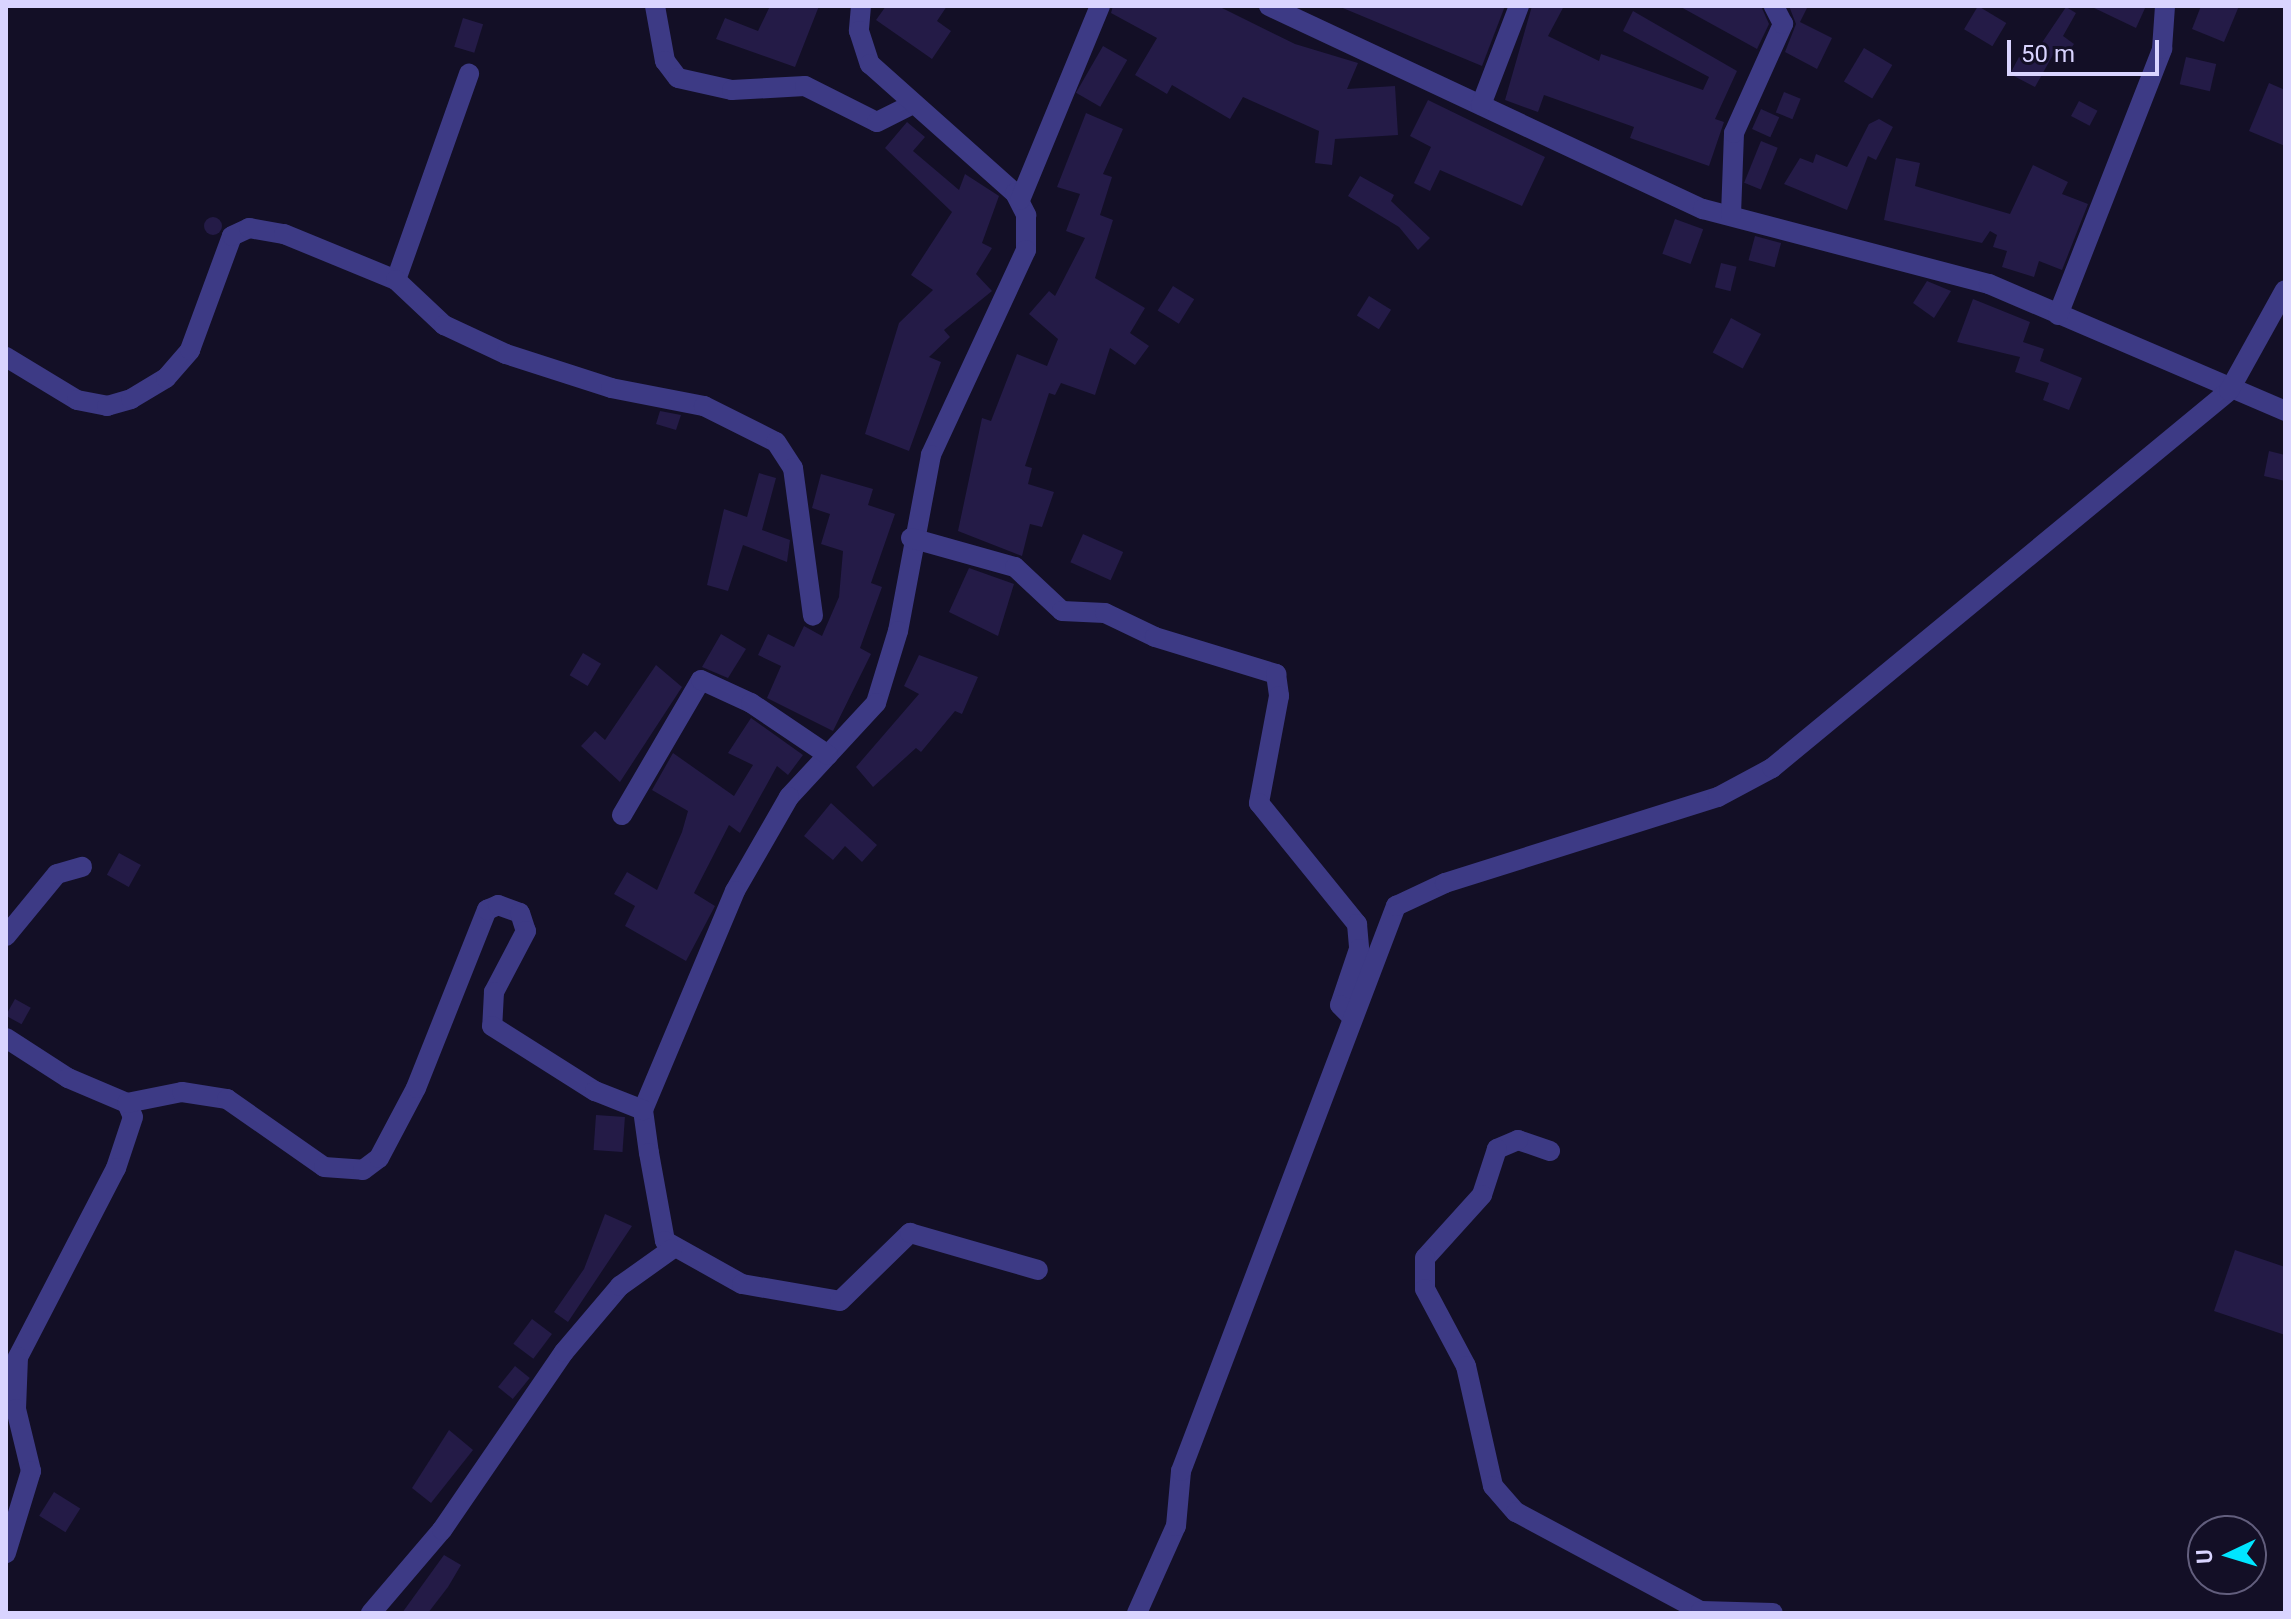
<!DOCTYPE html>
<style>
body{margin:0}
#map{position:relative;width:2291px;height:1619px;overflow:hidden;background:#130f26;font-family:Roboto,sans-serif}
div>[style]{position:absolute}
[style*='--x']{left:calc(var(--x)*1px);top:calc(var(--y)*1px);width:calc(var(--w)*1px);rotate:calc(var(--a)*1deg)}
.building>*{inset:0;background:#241b47;transform-origin:0 0}
.round{border-radius:50%}
.minor>*{height:20px;margin:-10px;padding:0 10px;transform-origin:10px;border-radius:10px;background:#3d3a85}
span{translate:-50% -50%;white-space:nowrap;text-align:center;line-height:1.15;-webkit-text-stroke:6px #130f26;paint-order:stroke}
.frame{position:absolute;inset:0;border:8px solid #d9d4ff;pointer-events:none}
.north{position:absolute;left:2187px;top:1515px;width:80px;height:80px;box-sizing:border-box;background:#130f26;border:2px solid #625e7d;border-radius:50%;rotate:266deg;font-size:22px;font-weight:700;line-height:32px;text-align:center;color:#d9d4ff}
.north::after{content:'';display:block;margin:auto;width:28px;height:36px;background:#00e5ff;clip-path:polygon(50% 0,100% 100%,50% 72%,0 100%)}
.scale{position:absolute;left:2007px;top:40px;width:152px;height:36px;box-sizing:border-box;border:4px solid #d9d4ff;border-top:0;padding-left:10px;font-size:24px;line-height:28px;white-space:nowrap;color:#d9d4ff;-webkit-text-stroke:6px #130f26;paint-order:stroke}
</style>
<div id="map">
<div class="building">
<div style="clip-path:polygon(770px 6px,819px 6px,795px 67px,716px 39px,725px 18px,758px 31px)"></div>
<div style="clip-path:polygon(886px 6px,947px 6px,937px 21px,951px 31px,932px 59px,876px 20px)"></div>
<div style="clip-path:polygon(1113px 6px,1218px 6px,1295px 44px,1358px 63px,1347px 89px,1395px 86px,1398px 135px,1335px 139px,1332px 165px,1315px 163px,1319px 131px,1243px 97px,1230px 119px,1172px 85px,1167px 94px,1135px 75px,1157px 38px,1111px 13px)"></div>
<div style="clip-path:polygon(1338px 6px,1505px 6px,1482px 66px)"></div>
<div style="clip-path:polygon(1532px 6px,1564px 6px,1548px 36px,1599px 61px,1601px 54px,1703px 90px,1709px 77px,1623px 31px,1633px 11px,1737px 71px,1715px 119px,1724px 122px,1709px 166px,1630px 138px,1634px 127px,1544px 95px,1538px 112px,1505px 100px)"></div>
<div style="clip-path:polygon(1679px 6px,1761px 6px,1769px 24px,1757px 49px)"></div>
<div style="clip-path:polygon(1789px 6px,1808px 6px,1800px 22px,1832px 38px,1817px 69px,1785px 52px,1796px 24px)"></div>
<div style="left:1978px;top:6px;width:33px;height:27px;rotate:31deg"></div>
<div style="clip-path:polygon(2090px 6px,2146px 6px,2136px 28px)"></div>
<div style="clip-path:polygon(2201px 6px,2239px 6px,2224px 42px,2192px 29px)"></div>
<div style="clip-path:polygon(2066px 7px,2076px 13px,2063px 36px,2074px 44px,2064px 59px,2054px 53px,2035px 87px,2010px 74px,2019px 57px,2029px 62px)"></div>
<div style="left:463px;top:18px;width:21px;height:30px;rotate:17deg"></div>
<div style="left:1103px;top:46px;width:28px;height:54px;rotate:30deg"></div>
<div style="left:1864px;top:48px;width:33px;height:39px;rotate:31deg"></div>
<div style="left:2186px;top:57px;width:31px;height:28px;rotate:13deg"></div>
<div style="clip-path:polygon(2269px 83px,2285px 90px,2285px 146px,2249px 131px)"></div>
<div style="left:1784px;top:92px;width:18px;height:22px;rotate:22deg"></div>
<div style="clip-path:polygon(1428px 100px,1545px 157px,1522px 206px,1440px 170px,1430px 191px,1414px 183px,1431px 147px,1410px 136px)"></div>
<div style="left:2079px;top:101px;width:21px;height:17px;rotate:28deg"></div>
<div style="left:1761px;top:109px;width:20px;height:22px;rotate:24deg"></div>
<div style="clip-path:polygon(1086px 113px,1123px 129px,1103px 174px,1112px 177px,1100px 215px,1113px 220px,1095px 278px,1145px 308px,1130px 333px,1149px 346px,1135px 365px,1110px 348px,1095px 395px,1061px 383px,1055px 395px,1049px 393px,1025px 466px,1032px 468px,1028px 484px,1054px 492px,1042px 527px,1030px 524px,1022px 556px,958px 531px,982px 418px,991px 421px,1017px 354px,1047px 366px,1058px 339px,1029px 314px,1049px 291px,1055px 296px,1085px 238px,1066px 231px,1080px 194px,1057px 187px)"></div>
<div style="clip-path:polygon(1879px 119px,1893px 127px,1876px 160px,1868px 156px,1847px 210px,1784px 184px,1800px 158px,1813px 163px,1816px 154px,1847px 167px,1869px 124px)"></div>
<div style="clip-path:polygon(907px 122px,925px 137px,913px 151px,959px 190px,965px 174px,999px 196px,982px 243px,992px 248px,976px 274px,992px 291px,944px 330px,950px 337px,929px 357px,941px 362px,909px 451px,865px 434px,899px 323px,933px 290px,911px 275px,952px 212px,885px 148px)"></div>
<div style="left:1761px;top:141px;width:18px;height:45px;rotate:22deg"></div>
<div style="clip-path:polygon(1896px 158px,1920px 163px,1915px 186px,2010px 214px,2033px 165px,2068px 182px,2062px 194px,2088px 204px,2062px 270px,2039px 261px,2034px 277px,2002px 267px,2007px 251px,1993px 247px,1997px 235px,1990px 231px,1982px 243px,1884px 220px)"></div>
<div style="clip-path:polygon(1360px 176px,1394px 195px,1391px 201px,1430px 238px,1418px 250px,1399px 227px,1348px 196px)"></div>
<div class="round" style="left:204px;top:217px;width:18px;height:18px"></div>
<div style="left:1675px;top:219px;width:30px;height:37px;rotate:20deg"></div>
<div style="left:1755px;top:236px;width:27px;height:25px;rotate:15deg"></div>
<div style="left:1721px;top:263px;width:16px;height:25px;rotate:14deg"></div>
<div style="clip-path:polygon(1927px 281px,1951px 291px,1934px 318px,1913px 303px)"></div>
<div style="left:1173px;top:286px;width:25px;height:29px;rotate:32deg"></div>
<div style="left:1369px;top:296px;width:26px;height:23px;rotate:32deg"></div>
<div style="clip-path:polygon(1973px 299px,2030px 322px,2023px 342px,2044px 349px,2040px 361px,2082px 378px,2069px 410px,2043px 400px,2049px 383px,2015px 372px,2020px 357px,1957px 342px)"></div>
<div style="left:1731px;top:318px;width:34px;height:39px;rotate:28deg"></div>
<div style="clip-path:polygon(660px 411px,681px 415px,676px 430px,656px 424px)"></div>
<div style="clip-path:polygon(2269px 451px,2285px 455px,2285px 481px,2264px 476px)"></div>
<div style="clip-path:polygon(759px 473px,776px 478px,762px 530px,790px 540px,787px 562px,743px 545px,728px 591px,707px 585px,724px 509px,747px 517px)"></div>
<div style="clip-path:polygon(821px 474px,873px 489px,868px 505px,895px 514px,871px 583px,882px 587px,860px 648px,871px 654px,833px 731px,767px 698px,781px 666px,758px 655px,768px 634px,794px 647px,804px 626px,822px 636px,839px 597px,843px 551px,821px 544px,830px 514px,812px 508px)"></div>
<div style="left:1083px;top:534px;width:44px;height:31px;rotate:24deg"></div>
<div style="clip-path:polygon(969px 568px,1014px 584px,998px 636px,949px 612px)"></div>
<div style="clip-path:polygon(721px 634px,746px 649px,728px 678px,702px 667px)"></div>
<div style="left:583px;top:653px;width:21px;height:26px;rotate:31deg"></div>
<div style="clip-path:polygon(919px 655px,978px 677px,962px 714px,955px 711px,921px 752px,916px 748px,873px 787px,856px 767px,919px 694px,904px 686px)"></div>
<div style="clip-path:polygon(656px 665px,682px 687px,620px 782px,581px 746px,595px 731px,605px 740px)"></div>
<div style="clip-path:polygon(751px 718px,803px 755px,788px 775px,777px 766px,740px 833px,729px 825px,694px 893px,715px 906px,686px 961px,625px 926px,635px 906px,614px 894px,627px 872px,657px 890px,682px 832px,688px 811px,652px 790px,673px 753px,734px 796px,753px 765px,728px 753px)"></div>
<div style="clip-path:polygon(831px 803px,877px 845px,862px 862px,845px 846px,833px 860px,804px 836px)"></div>
<div style="left:119px;top:853px;width:25px;height:25px;rotate:29deg"></div>
<div style="left:15px;top:999px;width:18px;height:19px;rotate:29deg"></div>
<div style="left:596px;top:1115px;width:29px;height:35px;rotate:4deg"></div>
<div style="clip-path:polygon(605px 1214px,632px 1226px,568px 1322px,554px 1312px,584px 1269px)"></div>
<div style="clip-path:polygon(2235px 1250px,2285px 1267px,2285px 1335px,2214px 1311px)"></div>
<div style="left:532px;top:1319px;width:25px;height:31px;rotate:37deg"></div>
<div style="left:515px;top:1366px;width:19px;height:27px;rotate:39deg"></div>
<div style="clip-path:polygon(449px 1430px,473px 1450px,431px 1503px,412px 1488px)"></div>
<div style="left:54px;top:1492px;width:31px;height:28px;rotate:32deg"></div>
<div style="clip-path:polygon(444px 1555px,461px 1565px,448px 1587px,428px 1613px,402px 1613px)"></div>
</div>
<div class="minor">
<div style="--x:655;--y:6;--w:56;--a:79.7"></div>
<div style="--x:665;--y:61;--w:21;--a:53"></div>
<div style="--x:678;--y:78;--w:55;--a:12.5"></div>
<div style="--x:732;--y:90;--w:73;--a:-3.1"></div>
<div style="--x:805;--y:86;--w:80;--a:26.6"></div>
<div style="--x:877;--y:122;--w:40;--a:-26.6"></div>
<div style="--x:861;--y:6;--w:25;--a:95"></div>
<div style="--x:859;--y:31;--w:35;--a:72"></div>
<div style="--x:870;--y:64;--w:194;--a:41.7"></div>
<div style="--x:1015;--y:193;--w:25;--a:63"></div>
<div style="--x:1026;--y:215;--w:35;--a:90"></div>
<div style="--x:1026;--y:250;--w:226;--a:114.9"></div>
<div style="--x:931;--y:455;--w:179;--a:100.6"></div>
<div style="--x:898;--y:631;--w:75;--a:107"></div>
<div style="--x:876;--y:703;--w:128;--a:132.8"></div>
<div style="--x:789;--y:797;--w:108;--a:119.9"></div>
<div style="--x:735;--y:891;--w:238;--a:112.8"></div>
<div style="--x:643;--y:1110;--w:43;--a:82.1"></div>
<div style="--x:649;--y:1153;--w:89;--a:79.7"></div>
<div style="--x:665;--y:1241;--w:88;--a:29.2"></div>
<div style="--x:742;--y:1284;--w:99;--a:9.8"></div>
<div style="--x:840;--y:1301;--w:98;--a:-44.2"></div>
<div style="--x:910;--y:1233;--w:133;--a:16.1"></div>
<div style="--x:1269;--y:6;--w:479;--a:25.1"></div>
<div style="--x:1703;--y:209;--w:296;--a:14.7"></div>
<div style="--x:1989;--y:284;--w:322;--a:23.2"></div>
<div style="--x:1481;--y:105;--w:106;--a:-69"></div>
<div style="--x:1020;--y:200;--w:210;--a:-67.6"></div>
<div style="--x:1731;--y:215;--w:82;--a:-87.9"></div>
<div style="--x:1734;--y:133;--w:120;--a:-65.8"></div>
<div style="--x:1783;--y:24;--w:20;--a:-117"></div>
<div style="--x:396;--y:280;--w:219;--a:-70.5"></div>
<div style="--x:2058;--y:315;--w:286;--a:-68.6"></div>
<div style="--x:2162;--y:49;--w:43;--a:-86"></div>
<div style="--x:6;--y:357;--w:83;--a:31.2"></div>
<div style="--x:77;--y:400;--w:31;--a:11"></div>
<div style="--x:107;--y:406;--w:25;--a:-16"></div>
<div style="--x:131;--y:399;--w:41;--a:-31"></div>
<div style="--x:166;--y:378;--w:37;--a:-49"></div>
<div style="--x:190;--y:350;--w:121;--a:-69.8"></div>
<div style="--x:232;--y:236;--w:19;--a:-25"></div>
<div style="--x:249;--y:228;--w:36;--a:10"></div>
<div style="--x:284;--y:234;--w:121;--a:22.3"></div>
<div style="--x:396;--y:280;--w:66;--a:43.2"></div>
<div style="--x:444;--y:325;--w:68;--a:25.1"></div>
<div style="--x:506;--y:354;--w:110;--a:17.9"></div>
<div style="--x:611;--y:388;--w:95;--a:11"></div>
<div style="--x:704;--y:406;--w:80;--a:26.6"></div>
<div style="--x:776;--y:442;--w:31;--a:57"></div>
<div style="--x:793;--y:468;--w:149;--a:82.3"></div>
<div style="--x:911;--y:538;--w:108;--a:15.6"></div>
<div style="--x:1015;--y:567;--w:64;--a:43.1"></div>
<div style="--x:1062;--y:611;--w:43;--a:2.7"></div>
<div style="--x:1105;--y:613;--w:55;--a:25.6"></div>
<div style="--x:1155;--y:637;--w:127;--a:17"></div>
<div style="--x:1276;--y:674;--w:22;--a:82"></div>
<div style="--x:1279;--y:696;--w:109;--a:100.6"></div>
<div style="--x:1259;--y:803;--w:156;--a:51"></div>
<div style="--x:1357;--y:924;--w:25;--a:85"></div>
<div style="--x:1359;--y:949;--w:59;--a:108.7"></div>
<div style="--x:1340;--y:1005;--w:17;--a:45"></div>
<div style="--x:622;--y:815;--w:156;--a:-59.7"></div>
<div style="--x:701;--y:680;--w:55;--a:24.7"></div>
<div style="--x:751;--y:703;--w:93;--a:34"></div>
<div style="--x:6;--y:936;--w:80;--a:-50.6"></div>
<div style="--x:57;--y:874;--w:26;--a:-16"></div>
<div style="--x:6;--y:1038;--w:74;--a:32.8"></div>
<div style="--x:68;--y:1078;--w:64;--a:23"></div>
<div style="--x:127;--y:1103;--w:15;--a:67"></div>
<div style="--x:133;--y:1117;--w:54;--a:108.4"></div>
<div style="--x:116;--y:1168;--w:213;--a:117.4"></div>
<div style="--x:18;--y:1357;--w:52;--a:92.2"></div>
<div style="--x:16;--y:1409;--w:64;--a:76.4"></div>
<div style="--x:31;--y:1471;--w:86;--a:107"></div>
<div style="--x:127;--y:1103;--w:56;--a:-11.3"></div>
<div style="--x:182;--y:1092;--w:46;--a:8.8"></div>
<div style="--x:227;--y:1099;--w:118;--a:35"></div>
<div style="--x:324;--y:1167;--w:39;--a:4"></div>
<div style="--x:363;--y:1170;--w:20;--a:-37"></div>
<div style="--x:379;--y:1158;--w:79;--a:-62.1"></div>
<div style="--x:416;--y:1088;--w:192;--a:-68.3"></div>
<div style="--x:487;--y:910;--w:12;--a:-24"></div>
<div style="--x:498;--y:905;--w:23;--a:20"></div>
<div style="--x:520;--y:913;--w:19;--a:72"></div>
<div style="--x:526;--y:931;--w:69;--a:117.7"></div>
<div style="--x:494;--y:992;--w:34;--a:93"></div>
<div style="--x:492;--y:1026;--w:122;--a:32.3"></div>
<div style="--x:595;--y:1091;--w:52;--a:21.6"></div>
<div style="--x:1550;--y:1151;--w:34;--a:-161"></div>
<div style="--x:1518;--y:1140;--w:23;--a:157"></div>
<div style="--x:1497;--y:1149;--w:48;--a:108.1"></div>
<div style="--x:1482;--y:1195;--w:85;--a:132.1"></div>
<div style="--x:1425;--y:1258;--w:31;--a:90"></div>
<div style="--x:1425;--y:1289;--w:87;--a:62"></div>
<div style="--x:1466;--y:1366;--w:123;--a:77.3"></div>
<div style="--x:1493;--y:1486;--w:35;--a:49"></div>
<div style="--x:1516;--y:1512;--w:210;--a:28.2"></div>
<div style="--x:1701;--y:1611;--w:72;--a:1.6"></div>
<div style="--x:371;--y:1613;--w:109;--a:-49.5"></div>
<div style="--x:442;--y:1530;--w:216;--a:-55.6"></div>
<div style="--x:564;--y:1352;--w:87;--a:-49.7"></div>
<div style="--x:620;--y:1286;--w:64;--a:-35.4"></div>
<div style="--x:1137;--y:1613;--w:95;--a:-65.9"></div>
<div style="--x:1176;--y:1526;--w:55;--a:-84.8"></div>
<div style="--x:1181;--y:1471;--w:605;--a:-69.17"></div>
<div style="--x:1396;--y:906;--w:54;--a:-25.1"></div>
<div style="--x:1445;--y:883;--w:286;--a:-17.5"></div>
<div style="--x:1718;--y:797;--w:61;--a:-28.2"></div>
<div style="--x:1772;--y:768;--w:592;--a:-39.52"></div>
<div style="--x:2229;--y:391;--w:115;--a:-61"></div>
</div>
<div class="frame"></div>
<div class="north">U</div>
<div class="scale">50 m</div>
</div>
